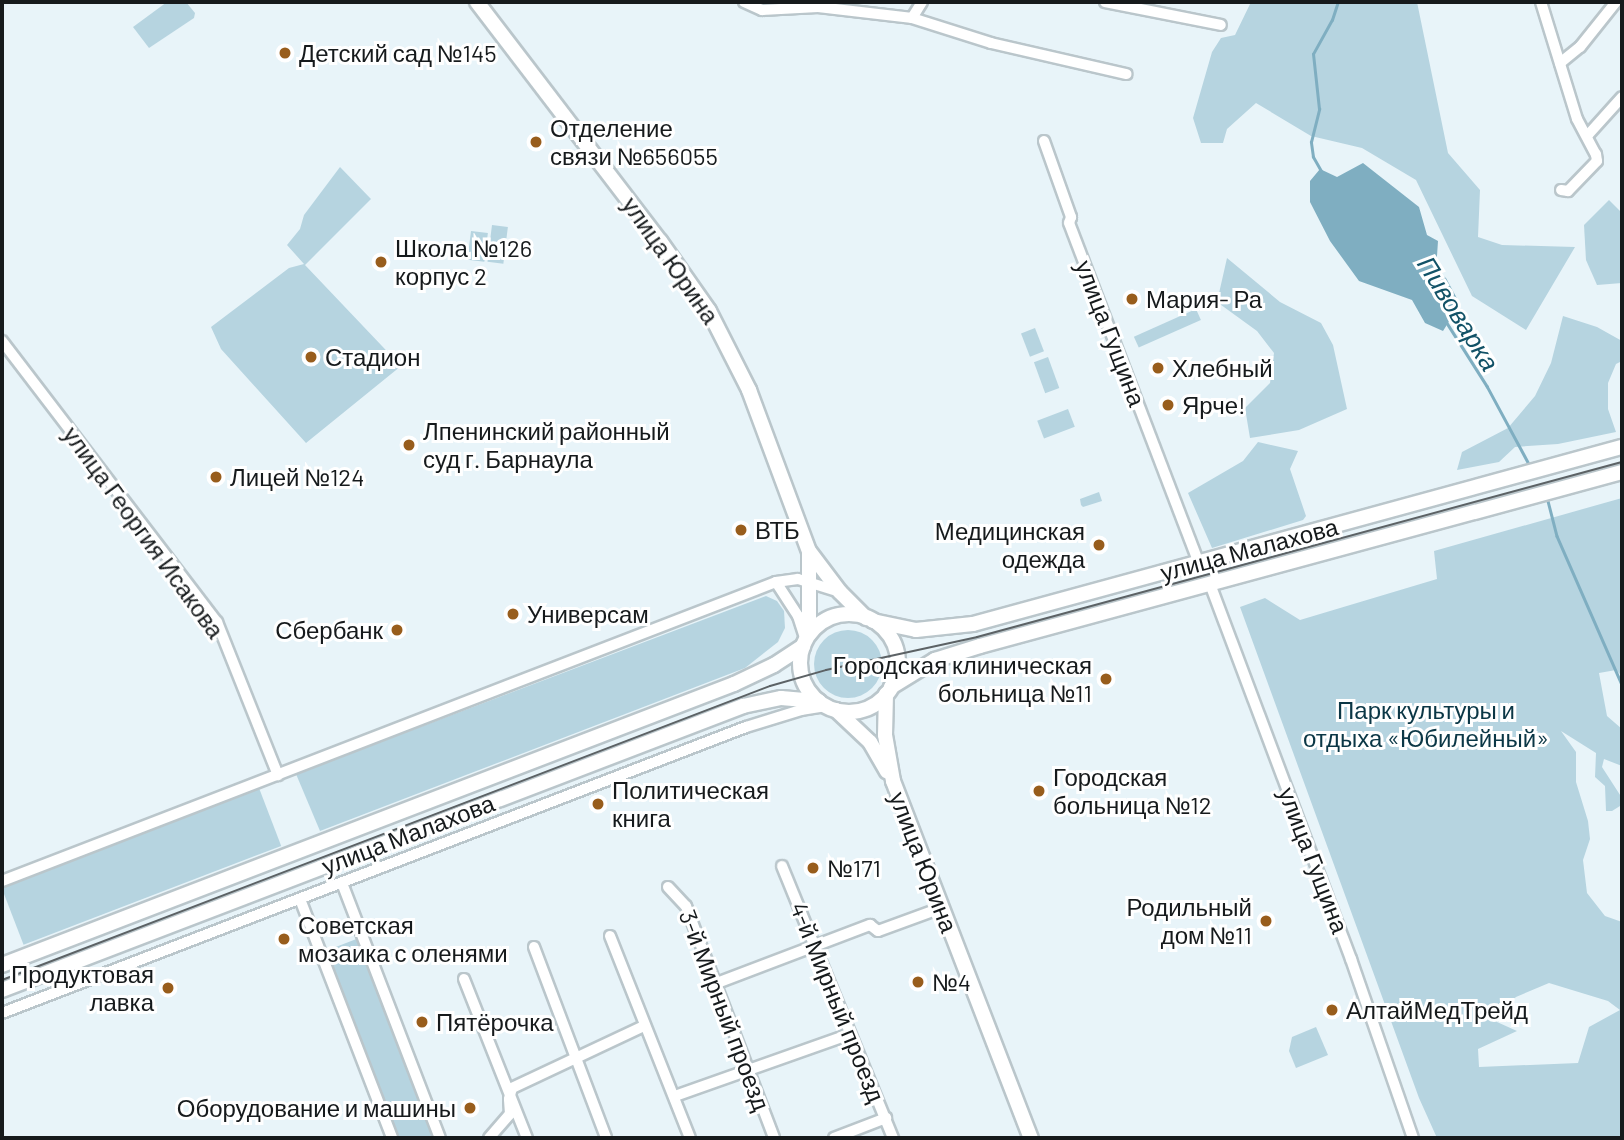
<!DOCTYPE html>
<meta charset="utf-8">
<style>
body{margin:0}
#map{position:relative;width:1624px;height:1140px;overflow:hidden;background:#e8f4f9;font-family:Barlow,sans-serif}
div>[style]{position:absolute}
[style*='--x']{left:calc(var(--x)*1px);top:calc(var(--y)*1px);width:calc(var(--w)*1px);rotate:calc(var(--a)*1deg)}
.green>*{inset:0;background:#b6d4e0;transform-origin:0 0}
.round{border-radius:50%}
.water>*{inset:0;background:#7faec1}
.stream>*{height:2.5px;margin:-1.25px;padding:0 1.25px;transform-origin:1.25px;border-radius:1.25px;background:#7faec1}
.roads{filter:drop-shadow(2px 0 #bac6cb) drop-shadow(-2px 0 #bac6cb) drop-shadow(0 2px #bac6cb) drop-shadow(0 -2px #bac6cb)}
.minor>*{height:10px;margin:-5px;padding:0 5px;transform-origin:5px;border-radius:5px;background:#fff}
.major>*{height:14px;margin:-7px;padding:0 7px;transform-origin:7px;border-radius:7px;background:#fff}
.major>.ring{margin:-7px;padding:0;box-sizing:content-box;background:none;border:14px solid #fff;border-radius:50%}
.tram>*{height:2px;margin:-1px;padding:0 1px;transform-origin:1px;border-radius:1px;background:#5c6265}
.dots>*{width:19px;height:19px;translate:-50% -50%;box-sizing:border-box;border:4px solid #fff;border-radius:50%}
span{translate:-50% -50%;white-space:nowrap;text-align:center;line-height:1.15;-webkit-text-stroke:6px #fff;paint-order:stroke}
.poi-label{font-size:24px;color:#161a1c}
.left{translate:0 -50%;text-align:left}
.right{translate:-100% -50%;text-align:right}
.street-label{font-size:24px;color:#161a1c}
.park-label{font-size:24px;color:#0b3746}
.water-label{font-size:26px;color:#125267;font-style:italic}
.frame{position:absolute;inset:0;border:4px solid #161a1c;pointer-events:none}
</style>
<div id="map">
<div class="green">
<div style="clip-path:polygon(167px 2px,186px 2px,195px 13px,194px 18px,149px 48px,133px 27px)"></div>
<div style="clip-path:polygon(1251px 2px,1417px 2px,1448px 153px,1480px 190px,1478px 237px,1502px 245px,1575px 247px,1526px 330px,1472px 296px,1416px 180px,1362px 148px,1311px 136px,1256px 103px,1227px 129px,1223px 143px,1201px 143px,1193px 118px,1212px 52px,1221px 38px,1235px 35px)"></div>
<div style="clip-path:polygon(340px 167px,371px 199px,305px 265px,401px 366px,306px 443px,221px 349px,211px 327px,289px 268px,304px 264px,287px 245px,300px 229px,304px 215px)"></div>
<div style="clip-path:polygon(1609px 200px,1622px 213px,1622px 283px,1597px 285px,1586px 260px,1584px 225px)"></div>
<div style="left:492px;top:225px;width:16px;height:37px;rotate:7deg"></div>
<div style="left:471px;top:231px;width:17px;height:29px;rotate:7deg"></div>
<div style="clip-path:polygon(1227px 258px,1280px 302px,1321px 323px,1333px 345px,1347px 409px,1299px 430px,1250px 438px,1245px 408px,1270px 383px,1274px 353px,1257px 331px,1217px 302px)"></div>
<div style="left:1196px;top:309px;width:12px;height:68px;rotate:66deg"></div>
<div style="clip-path:polygon(1563px 316px,1597px 327px,1622px 341px,1622px 361px,1616px 364px,1608px 383px,1608px 409px,1616px 432px,1558px 444px,1515px 447px,1499px 462px,1457px 470px,1462px 452px,1508px 428px,1535px 396px,1551px 363px)"></div>
<div style="left:1035px;top:328px;width:25px;height:15px;rotate:69deg"></div>
<div style="left:1048px;top:357px;width:33px;height:15px;rotate:70deg"></div>
<div style="left:1068px;top:409px;width:19px;height:33px;rotate:69deg"></div>
<div style="clip-path:polygon(1258px 442px,1298px 451px,1290px 469px,1306px 516px,1303px 520px,1212px 548px,1188px 493px,1243px 461px)"></div>
<div style="clip-path:polygon(1099px 492px,1102px 501px,1083px 507px,1081px 505px,1080px 499px)"></div>
<div style="clip-path:polygon(evenodd,1622px 498px,1622px 676px,1616px 670px,1599px 673px,1607px 716px,1622px 729px,1622px 766px,1604px 759px,1602px 767px,1622px 798px,1620px 806px,1612px 811px,1606px 811px,1605px 786px,1595px 777px,1596px 753px,1561px 731px,1576px 752px,1576px 782px,1588px 821px,1590px 839px,1583px 860px,1587px 893px,1605px 916px,1622px 922px,1622px 1138px,1437px 1138px,1419px 1098px,1240px 607px,1265px 598px,1300px 620px,1437px 579px,1434px 551px,1622px 498px,1549px 983px,1608px 1001px,1620px 1010px,1589px 1027px,1578px 1063px,1479px 1067px,1478px 1049px,1517px 1031px,1497px 1022px,1499px 1012px,1516px 997px,1549px 983px)"></div>
<div style="clip-path:polygon(766px 596px,777px 601px,784px 611px,785px 628px,778px 642px,745px 668px,320px 831px,296px 774px)"></div>
<div class="round" style="left:814px;top:630px;width:68px;height:68px"></div>
<div style="left:259px;top:788px;width:62px;height:276px;rotate:69deg"></div>
<div style="left:359px;top:938px;width:214px;height:36px;rotate:69deg"></div>
<div style="clip-path:polygon(1316px 1027px,1328px 1055px,1296px 1068px,1289px 1051px,1292px 1037px)"></div>
</div>
<div class="water">
<div style="clip-path:polygon(1363px 163px,1419px 207px,1427px 235px,1438px 241px,1436px 271px,1446px 278px,1460px 304px,1443px 331px,1425px 323px,1412px 300px,1359px 281px,1330px 241px,1310px 202px,1310px 181px,1320px 169px,1337px 177px)"></div>
</div>
<div class="stream">
<div style="--x:1321;--y:171;--w:16;--a:-120"></div>
<div style="--x:1313;--y:157;--w:15;--a:-98"></div>
<div style="--x:1311;--y:142;--w:34;--a:-76"></div>
<div style="--x:1319;--y:109;--w:55;--a:-96.2"></div>
<div style="--x:1313;--y:54;--w:39;--a:-61"></div>
<div style="--x:1332;--y:20;--w:19;--a:-72"></div>
<div style="--x:1447;--y:323;--w:75;--a:57.6"></div>
<div style="--x:1487;--y:386;--w:89;--a:61.7"></div>
<div style="--x:1547;--y:497;--w:40;--a:75.6"></div>
<div style="--x:1557;--y:536;--w:163;--a:66.4"></div>
</div>
<div class="roads">
<div class="minor">
<div style="--x:744;--y:2;--w:20;--a:24"></div>
<div style="--x:762;--y:10;--w:56;--a:-3.1"></div>
<div style="--x:818;--y:7;--w:95;--a:6.7"></div>
<div style="--x:912;--y:18;--w:83;--a:17.6"></div>
<div style="--x:991;--y:43;--w:139;--a:12.9"></div>
<div style="--x:1105;--y:2;--w:118;--a:11.2"></div>
<div style="--x:1541;--y:2;--w:122;--a:72.9"></div>
<div style="--x:1577;--y:119;--w:40;--a:62"></div>
<div style="--x:1596;--y:154;--w:7;--a:82"></div>
<div style="--x:1597;--y:161;--w:42;--a:134"></div>
<div style="--x:1568;--y:191;--w:7;--a:-172"></div>
<div style="--x:912;--y:18;--w:19;--a:-58"></div>
<div style="--x:1560;--y:63;--w:26;--a:-39"></div>
<div style="--x:1580;--y:47;--w:58;--a:-51.3"></div>
<div style="--x:1587;--y:136;--w:52;--a:-48.1"></div>
<div style="--x:1044;--y:141;--w:81;--a:70.4"></div>
<div style="--x:1071;--y:217;--w:6;--a:108"></div>
<div style="--x:1069;--y:223;--w:364;--a:69.1"></div>
<div style="--x:2;--y:341;--w:354;--a:52.6"></div>
<div style="--x:217;--y:622;--w:165;--a:68.3"></div>
<div style="--x:776;--y:582;--w:40;--a:57.1"></div>
<div style="--x:798;--y:616;--w:23;--a:72"></div>
<div style="--x:1210;--y:584;--w:401;--a:69.4"></div>
<div style="--x:1351;--y:959;--w:189;--a:70.9"></div>
<div style="--x:782;--y:866;--w:294;--a:67.8"></div>
<div style="--x:2;--y:881;--w:830;--a:-21.12"></div>
<div style="--x:776;--y:582;--w:22;--a:-8"></div>
<div style="--x:798;--y:579;--w:44;--a:17.2"></div>
<div style="--x:342;--y:883;--w:273;--a:69"></div>
<div style="--x:668;--y:887;--w:26;--a:47"></div>
<div style="--x:686;--y:906;--w:248;--a:69.2"></div>
<div style="--x:300;--y:899;--w:256;--a:68.9"></div>
<div style="--x:610;--y:936;--w:217;--a:68.4"></div>
<div style="--x:534;--y:947;--w:204;--a:69.3"></div>
<div style="--x:464;--y:979;--w:171;--a:68.4"></div>
<div style="--x:717;--y:983;--w:164;--a:-20.8"></div>
<div style="--x:870;--y:925;--w:10;--a:37"></div>
<div style="--x:878;--y:931;--w:67;--a:-20.1"></div>
<div style="--x:2;--y:1013;--w:797;--a:-21.03"></div>
<div style="--x:746;--y:727;--w:58;--a:-17.2"></div>
<div style="--x:801;--y:710;--w:25;--a:-9"></div>
<div style="--x:675;--y:1096;--w:186;--a:-19.5"></div>
<div style="--x:489;--y:1138;--w:32;--a:-49"></div>
<div style="--x:510;--y:1114;--w:15;--a:-94"></div>
<div style="--x:509;--y:1099;--w:11;--a:-75"></div>
<div style="--x:512;--y:1088;--w:146;--a:-25.2"></div>
<div style="--x:834;--y:1138;--w:56;--a:-21"></div>
</div>
<div class="major">
<div style="--x:477;--y:2;--w:301;--a:52.6"></div>
<div style="--x:660;--y:241;--w:85;--a:55"></div>
<div style="--x:709;--y:311;--w:89;--a:63.1"></div>
<div style="--x:749;--y:390;--w:172;--a:69.6"></div>
<div style="--x:809;--y:551;--w:51;--a:52.9"></div>
<div style="--x:840;--y:592;--w:37;--a:45"></div>
<div style="--x:809;--y:552;--w:82;--a:90"></div>
<div class="ring" style="left:800px;top:614px;width:84px;height:84px"></div>
<div style="--x:873;--y:621;--w:44;--a:11.8"></div>
<div style="--x:916;--y:630;--w:57;--a:-6"></div>
<div style="--x:973;--y:624;--w:673;--a:-15.26"></div>
<div style="--x:891;--y:687;--w:52;--a:-31.5"></div>
<div style="--x:935;--y:660;--w:47;--a:-17.3"></div>
<div style="--x:980;--y:646;--w:665;--a:-15.16"></div>
<div style="--x:886;--y:694;--w:41;--a:91.4"></div>
<div style="--x:885;--y:735;--w:47;--a:80.1"></div>
<div style="--x:893;--y:781;--w:383;--a:68.9"></div>
<div style="--x:836;--y:710;--w:47;--a:43.3"></div>
<div style="--x:870;--y:742;--w:34;--a:60"></div>
<div style="--x:2;--y:965;--w:784;--a:-21"></div>
<div style="--x:734;--y:684;--w:44;--a:-25.4"></div>
<div style="--x:774;--y:665;--w:35;--a:-33"></div>
<div style="--x:2;--y:990;--w:794;--a:-20.97"></div>
<div style="--x:743;--y:706;--w:39;--a:-12"></div>
<div style="--x:781;--y:698;--w:38;--a:5"></div>
</div>
</div>
<div class="tram">
<div style="--x:2;--y:980;--w:822;--a:-20.95"></div>
<div style="--x:770;--y:686;--w:58;--a:-15.9"></div>
<div style="--x:826;--y:670;--w:155;--a:-12.3"></div>
<div style="--x:977;--y:637;--w:668;--a:-15.18"></div>
</div>
<div class="dots">
<div style="left:285px;top:53px;background:#985d1c"></div>
<div style="left:536px;top:142px;background:#985d1c"></div>
<div style="left:381px;top:262px;background:#985d1c"></div>
<div style="left:1132px;top:299px;background:#985d1c"></div>
<div style="left:311px;top:357px;background:#985d1c"></div>
<div style="left:1158px;top:368px;background:#985d1c"></div>
<div style="left:1168px;top:405px;background:#985d1c"></div>
<div style="left:409px;top:445px;background:#985d1c"></div>
<div style="left:216px;top:477px;background:#985d1c"></div>
<div style="left:741px;top:530px;background:#985d1c"></div>
<div style="left:1099px;top:545px;background:#985d1c"></div>
<div style="left:513px;top:614px;background:#985d1c"></div>
<div style="left:397px;top:630px;background:#985d1c"></div>
<div style="left:1106px;top:679px;background:#985d1c"></div>
<div style="left:1039px;top:791px;background:#985d1c"></div>
<div style="left:598px;top:804px;background:#985d1c"></div>
<div style="left:813px;top:868px;background:#985d1c"></div>
<div style="left:1266px;top:921px;background:#985d1c"></div>
<div style="left:284px;top:939px;background:#985d1c"></div>
<div style="left:918px;top:982px;background:#985d1c"></div>
<div style="left:168px;top:988px;background:#985d1c"></div>
<div style="left:1332px;top:1010px;background:#985d1c"></div>
<div style="left:422px;top:1022px;background:#985d1c"></div>
<div style="left:470px;top:1108px;background:#985d1c"></div>
</div>
<div class="poi-label">
<span class="left" style="left:299px;top:53px">Детский сад №145</span>
<span class="left" style="left:550px;top:142px">Отделение<br>связи №656055</span>
<span class="left" style="left:395px;top:262px">Школа №126<br>корпус 2</span>
<span class="left" style="left:1146px;top:299px">Мария- Ра</span>
<span class="left" style="left:325px;top:357px">Стадион</span>
<span class="left" style="left:1172px;top:368px">Хлебный</span>
<span class="left" style="left:1182px;top:405px">Ярче!</span>
<span class="left" style="left:423px;top:445px">Лпенинский районный<br>суд г. Барнаула</span>
<span class="left" style="left:230px;top:477px">Лицей №124</span>
<span class="left" style="left:755px;top:530px">ВТБ</span>
<span class="right" style="left:1085px;top:545px">Медицинская<br>одежда</span>
<span class="left" style="left:527px;top:614px">Универсам</span>
<span class="right" style="left:383px;top:630px">Сбербанк</span>
<span class="right" style="left:1092px;top:679px">Городская клиническая<br>больница №11</span>
<span class="left" style="left:1053px;top:791px">Городская<br>больница №12</span>
<span class="left" style="left:612px;top:804px">Политическая<br>книга</span>
<span class="left" style="left:827px;top:868px">№171</span>
<span class="right" style="left:1252px;top:921px">Родильный<br>дом №11</span>
<span class="left" style="left:298px;top:939px">Советская<br>мозаика с оленями</span>
<span class="right" style="left:154px;top:988px">Продуктовая<br>лавка</span>
<span class="left" style="left:932px;top:982px">№4</span>
<span class="left" style="left:1346px;top:1010px">АлтайМедТрейд</span>
<span class="left" style="left:436px;top:1022px">Пятёрочка</span>
<span class="right" style="left:456px;top:1108px">Оборудование и машины</span>
</div>
<div class="street-label">
<span style="left:671px;top:260px;rotate:55deg">улица Юрина</span>
<span style="left:1111px;top:333px;rotate:69deg">улица Гущина</span>
<span style="left:144px;top:532px;rotate:54deg">улица Георгия Исакова</span>
<span style="left:1249px;top:549px;rotate:-15deg">улица Малахова</span>
<span style="left:408px;top:834px;rotate:-21deg">улица Малахова</span>
<span style="left:1314px;top:860px;rotate:69deg">улица Гущина</span>
<span style="left:924px;top:862px;rotate:69deg">улица Юрина</span>
<span style="left:838px;top:1002px;rotate:68deg">4-й Мирный проезд</span>
<span style="left:725px;top:1010px;rotate:69deg">3-й Мирный проезд</span>
</div>
<div class="park-label">
<span style="left:1426px;top:724px">Парк культуры и<br>отдыха «Юбилейный»</span>
</div>
<div class="water-label">
<span style="left:1459px;top:313px;rotate:58deg">Пивоварка</span>
</div>
<div class="frame"></div>
</div>
